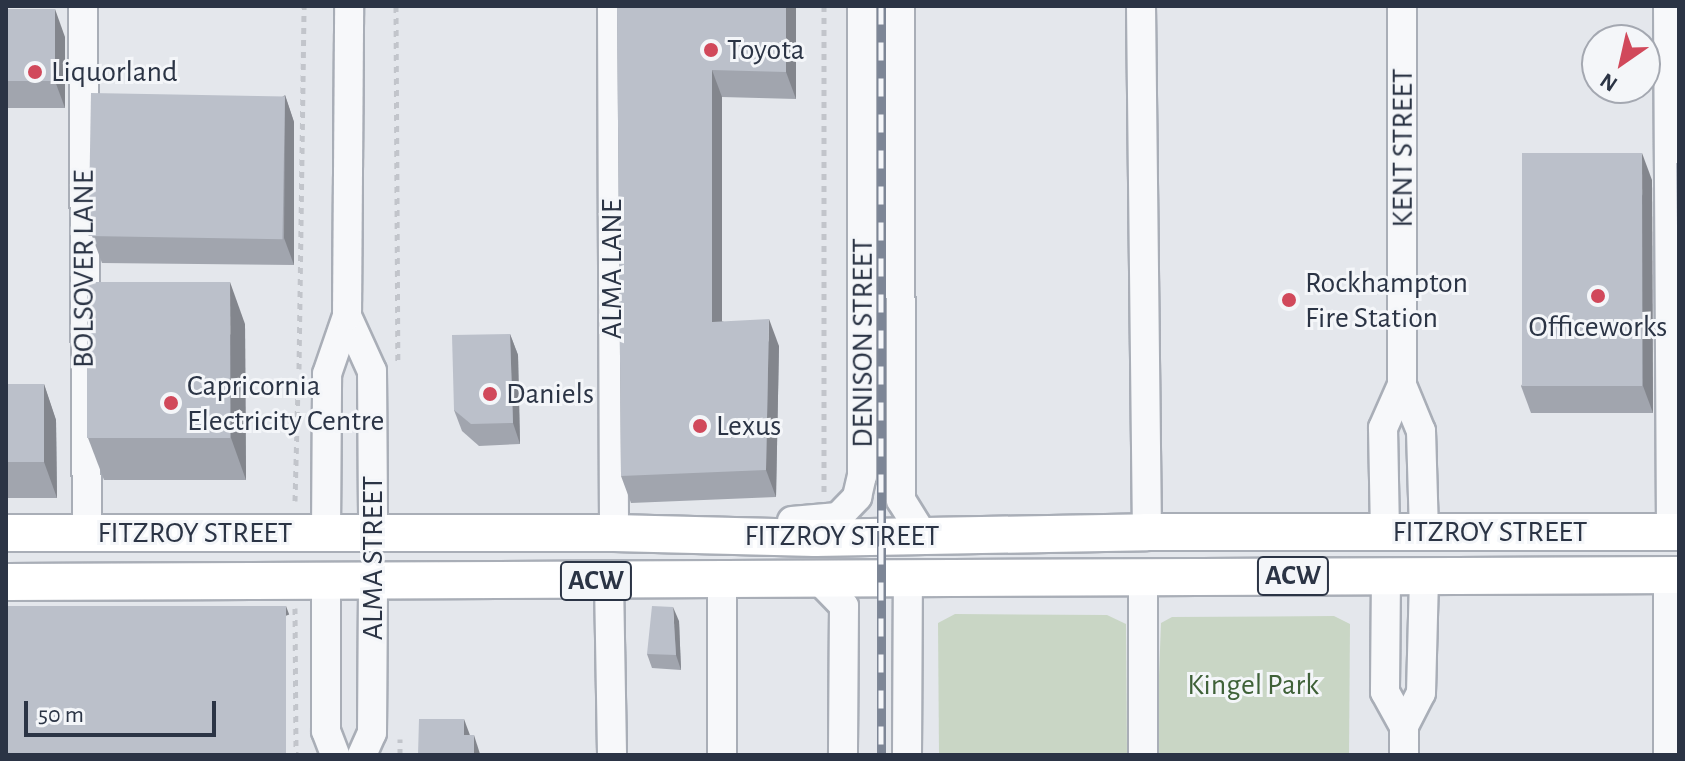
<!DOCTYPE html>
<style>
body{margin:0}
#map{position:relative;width:1685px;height:761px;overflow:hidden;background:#e4e7ec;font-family:"Alegreya Sans",sans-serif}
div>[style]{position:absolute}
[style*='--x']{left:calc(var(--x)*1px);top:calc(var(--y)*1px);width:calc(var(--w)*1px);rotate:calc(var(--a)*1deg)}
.green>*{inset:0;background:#c9d6c5}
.path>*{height:5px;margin-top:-2.5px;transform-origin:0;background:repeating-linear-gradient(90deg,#c2c5cb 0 6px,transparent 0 12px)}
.roads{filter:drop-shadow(2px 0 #a9aeb7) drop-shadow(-2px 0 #a9aeb7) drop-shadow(0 2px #a9aeb7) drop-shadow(0 -2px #a9aeb7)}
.minor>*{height:28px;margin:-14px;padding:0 14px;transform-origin:14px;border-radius:14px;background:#f7f8fa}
.major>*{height:36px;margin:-18px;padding:0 18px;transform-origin:18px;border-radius:18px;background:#fff}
.rail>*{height:9px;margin-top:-4.5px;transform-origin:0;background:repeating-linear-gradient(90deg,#f4f6f9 0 18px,#7d8696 0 36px);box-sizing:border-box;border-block:2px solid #7d8696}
.wall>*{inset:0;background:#a1a5ae}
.shaded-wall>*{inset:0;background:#83868d;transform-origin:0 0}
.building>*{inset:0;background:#bbc0ca;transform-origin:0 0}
.dots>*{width:22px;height:22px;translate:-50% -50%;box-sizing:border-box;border:4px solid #f4f6f9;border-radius:50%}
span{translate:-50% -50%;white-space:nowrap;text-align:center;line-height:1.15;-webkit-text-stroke:6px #f4f6f9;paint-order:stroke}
.shield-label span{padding:2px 6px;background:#f4f6f9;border:2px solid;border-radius:6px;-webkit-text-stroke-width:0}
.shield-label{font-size:28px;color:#2b3445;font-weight:700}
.poi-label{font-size:30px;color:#2b3445}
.left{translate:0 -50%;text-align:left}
.street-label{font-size:30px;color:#2b3445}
.park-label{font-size:30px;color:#3f6138}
.frame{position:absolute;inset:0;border:8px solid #2b3445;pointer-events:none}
.north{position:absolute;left:1581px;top:24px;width:80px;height:80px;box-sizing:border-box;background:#f4f6f9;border:2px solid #a4a8b1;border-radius:50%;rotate:214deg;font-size:22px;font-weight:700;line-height:32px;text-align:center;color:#2b3445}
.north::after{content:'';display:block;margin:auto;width:28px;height:36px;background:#d1495b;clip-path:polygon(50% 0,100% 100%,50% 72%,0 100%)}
.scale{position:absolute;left:24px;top:701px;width:192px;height:36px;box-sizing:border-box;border:4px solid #2b3445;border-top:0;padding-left:10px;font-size:24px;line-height:28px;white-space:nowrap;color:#2b3445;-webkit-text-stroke:6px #f4f6f9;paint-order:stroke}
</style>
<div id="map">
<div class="green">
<div style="clip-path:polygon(955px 614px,1107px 615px,1126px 624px,1127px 755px,939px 755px,938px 623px)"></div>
<div style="clip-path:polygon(1334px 616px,1350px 624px,1349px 755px,1156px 755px,1161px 623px,1172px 617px)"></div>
</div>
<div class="path">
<div style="--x:396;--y:6;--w:356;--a:89.7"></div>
<div style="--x:824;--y:6;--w:487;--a:90"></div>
<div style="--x:299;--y:369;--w:363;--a:-89.2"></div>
<div style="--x:295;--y:501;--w:114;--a:-88.5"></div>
<div style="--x:295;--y:608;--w:147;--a:89.6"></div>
<div style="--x:400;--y:755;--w:16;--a:-90"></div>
</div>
<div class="roads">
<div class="minor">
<div style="--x:83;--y:6;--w:527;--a:89.57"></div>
<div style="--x:612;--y:6;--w:527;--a:89.78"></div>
<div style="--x:900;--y:6;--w:494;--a:89.9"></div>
<div style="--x:901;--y:500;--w:44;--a:58.1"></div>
<div style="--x:1141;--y:6;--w:526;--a:89.35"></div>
<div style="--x:1668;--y:6;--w:526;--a:89.67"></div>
<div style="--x:347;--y:316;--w:60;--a:65.6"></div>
<div style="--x:372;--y:371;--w:161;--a:89.6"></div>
<div style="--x:1402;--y:385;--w:50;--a:67.6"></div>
<div style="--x:1421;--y:431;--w:101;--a:88.3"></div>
<div style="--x:792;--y:521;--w:46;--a:-5"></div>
<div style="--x:838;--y:517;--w:28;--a:-46"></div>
<div style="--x:857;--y:497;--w:22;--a:-77"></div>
<div style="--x:862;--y:476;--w:470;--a:-90"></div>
<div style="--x:1385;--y:532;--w:104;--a:-91.1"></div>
<div style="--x:1383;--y:428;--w:47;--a:-66.2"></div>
<div style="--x:1402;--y:385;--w:379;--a:-90"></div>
<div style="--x:326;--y:533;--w:159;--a:-89.6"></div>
<div style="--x:327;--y:374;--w:61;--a:-71"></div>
<div style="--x:347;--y:316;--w:310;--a:-89.6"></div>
<div style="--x:1386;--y:575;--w:117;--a:90.5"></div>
<div style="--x:1385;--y:692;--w:39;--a:61"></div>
<div style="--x:1668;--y:575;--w:180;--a:90"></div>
<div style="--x:1143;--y:577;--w:178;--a:90"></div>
<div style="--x:819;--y:580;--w:36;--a:46"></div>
<div style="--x:844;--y:606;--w:149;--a:90.4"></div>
<div style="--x:326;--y:581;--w:150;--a:90"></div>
<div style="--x:326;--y:731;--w:26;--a:69"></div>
<div style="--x:609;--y:581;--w:174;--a:89"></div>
<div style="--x:362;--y:755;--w:24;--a:-66"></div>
<div style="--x:372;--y:733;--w:152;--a:-89.6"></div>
<div style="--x:722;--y:755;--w:174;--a:-90"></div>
<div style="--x:907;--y:755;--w:175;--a:-89.7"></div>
<div style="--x:1404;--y:755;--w:29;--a:-90"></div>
<div style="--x:1404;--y:726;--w:37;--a:-63"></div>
<div style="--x:1421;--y:693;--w:118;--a:-88.5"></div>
</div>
<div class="major">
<div style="--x:6;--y:533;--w:608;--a:0"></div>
<div style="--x:614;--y:533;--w:201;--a:1.4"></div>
<div style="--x:815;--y:538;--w:332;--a:-1"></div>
<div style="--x:1147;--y:532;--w:532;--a:0"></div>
<div style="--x:6;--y:582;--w:1673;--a:-0.24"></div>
</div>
</div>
<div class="rail">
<div style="--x:881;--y:6;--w:749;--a:90"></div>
</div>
<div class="wall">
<div style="clip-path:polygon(617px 6px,796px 6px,796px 99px,722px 97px,722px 321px,779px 346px,776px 497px,631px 503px,621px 476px)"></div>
<div style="clip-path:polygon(6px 9px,65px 37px,65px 108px,6px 108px)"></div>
<div style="clip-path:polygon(285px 95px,294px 122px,294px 265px,102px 263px,92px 236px)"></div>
<div style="clip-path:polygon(1652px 180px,1653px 413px,1531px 413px,1521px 386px)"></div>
<div style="clip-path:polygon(245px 324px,246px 480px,104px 480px,88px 438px)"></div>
<div style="clip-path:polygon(510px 334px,518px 355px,520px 444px,479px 446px,462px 431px,454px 410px)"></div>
<div style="clip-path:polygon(6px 384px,44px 384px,56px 420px,57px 498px,6px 498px)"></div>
<div style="clip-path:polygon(679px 621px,681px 670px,652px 668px,647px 654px)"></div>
</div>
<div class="shaded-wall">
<div style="clip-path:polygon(786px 6px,796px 6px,796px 99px,786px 72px)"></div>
<div style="clip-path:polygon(55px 9px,65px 37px,65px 108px,55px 81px)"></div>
<div style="clip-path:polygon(712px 70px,722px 97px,722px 349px,712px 322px)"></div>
<div style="clip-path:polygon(285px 95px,294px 122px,294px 265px,284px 238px)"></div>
<div style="clip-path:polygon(1642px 153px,1652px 180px,1653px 413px,1643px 386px)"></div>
<div style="clip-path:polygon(230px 282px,245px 324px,246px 480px,231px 438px)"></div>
<div style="clip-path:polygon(769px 319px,779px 346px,776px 497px,766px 470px)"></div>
<div style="clip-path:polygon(510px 334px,518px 355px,520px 444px,513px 423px)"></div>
<div style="clip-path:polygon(44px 384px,56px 420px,57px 498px,44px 462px)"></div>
<div style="left:286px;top:606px;width:9px;height:149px;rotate:69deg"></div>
<div style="clip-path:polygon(673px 607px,679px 621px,681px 670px,676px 655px)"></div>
<div style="clip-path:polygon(464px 719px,471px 738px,464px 735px)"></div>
<div style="clip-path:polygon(474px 735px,480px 754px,480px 755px,474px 755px)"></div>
</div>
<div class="building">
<div style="clip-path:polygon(617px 6px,786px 6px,786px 72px,712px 70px,712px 322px,769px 319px,766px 470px,621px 476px)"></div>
<div style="left:6px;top:9px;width:49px;height:72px"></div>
<div style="left:91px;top:93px;width:194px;height:143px;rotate:1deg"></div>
<div style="left:1522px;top:153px;width:120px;height:233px"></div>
<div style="clip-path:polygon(1676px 163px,1679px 163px,1679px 225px,1677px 226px)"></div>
<div style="left:230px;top:282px;width:156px;height:143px;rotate:90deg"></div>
<div style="clip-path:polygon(510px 334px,513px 423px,471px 424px,454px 410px,452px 335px)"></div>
<div style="clip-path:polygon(1677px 373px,1679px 373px,1679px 460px,1678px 460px)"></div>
<div style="left:6px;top:384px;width:38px;height:78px"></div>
<div style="left:286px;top:606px;width:149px;height:280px;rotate:90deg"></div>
<div style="clip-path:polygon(652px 606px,673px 607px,676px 655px,647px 654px)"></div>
<div style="clip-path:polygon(419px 719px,464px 719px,464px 735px,474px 735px,474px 755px,418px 755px)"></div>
</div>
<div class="dots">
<div style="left:711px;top:50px;background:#d1495b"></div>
<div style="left:35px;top:72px;background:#d1495b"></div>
<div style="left:1598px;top:296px;background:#d1495b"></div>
<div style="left:1289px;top:300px;background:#d1495b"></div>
<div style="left:490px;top:394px;background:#d1495b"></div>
<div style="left:171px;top:403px;background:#d1495b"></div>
<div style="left:700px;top:426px;background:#d1495b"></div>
</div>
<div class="shield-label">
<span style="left:1293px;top:576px">ACW</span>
<span style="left:596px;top:581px">ACW</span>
</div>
<div class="poi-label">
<span class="left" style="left:727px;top:50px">Toyota</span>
<span class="left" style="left:51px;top:72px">Liquorland</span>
<span class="left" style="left:1305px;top:300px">Rockhampton<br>Fire Station</span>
<span style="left:1598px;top:327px">Officeworks</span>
<span class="left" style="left:187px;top:403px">Capricornia<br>Electricity Centre</span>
<span class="left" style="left:506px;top:394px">Daniels</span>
<span class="left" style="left:716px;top:426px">Lexus</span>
</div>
<div class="street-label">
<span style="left:1403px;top:148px;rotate:-90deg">KENT STREET</span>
<span style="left:84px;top:269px;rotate:-90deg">BOLSOVER LANE</span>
<span style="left:612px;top:269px;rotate:-90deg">ALMA LANE</span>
<span style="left:863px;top:343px;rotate:-90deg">DENISON STREET</span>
<span style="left:1490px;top:532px">FITZROY STREET</span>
<span style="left:195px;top:533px">FITZROY STREET</span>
<span style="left:842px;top:536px">FITZROY STREET</span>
<span style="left:373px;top:558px;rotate:-90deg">ALMA STREET</span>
</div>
<div class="park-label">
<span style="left:1253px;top:685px">Kingel Park</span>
</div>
<div class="frame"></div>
<div class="north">N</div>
<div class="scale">50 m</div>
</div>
